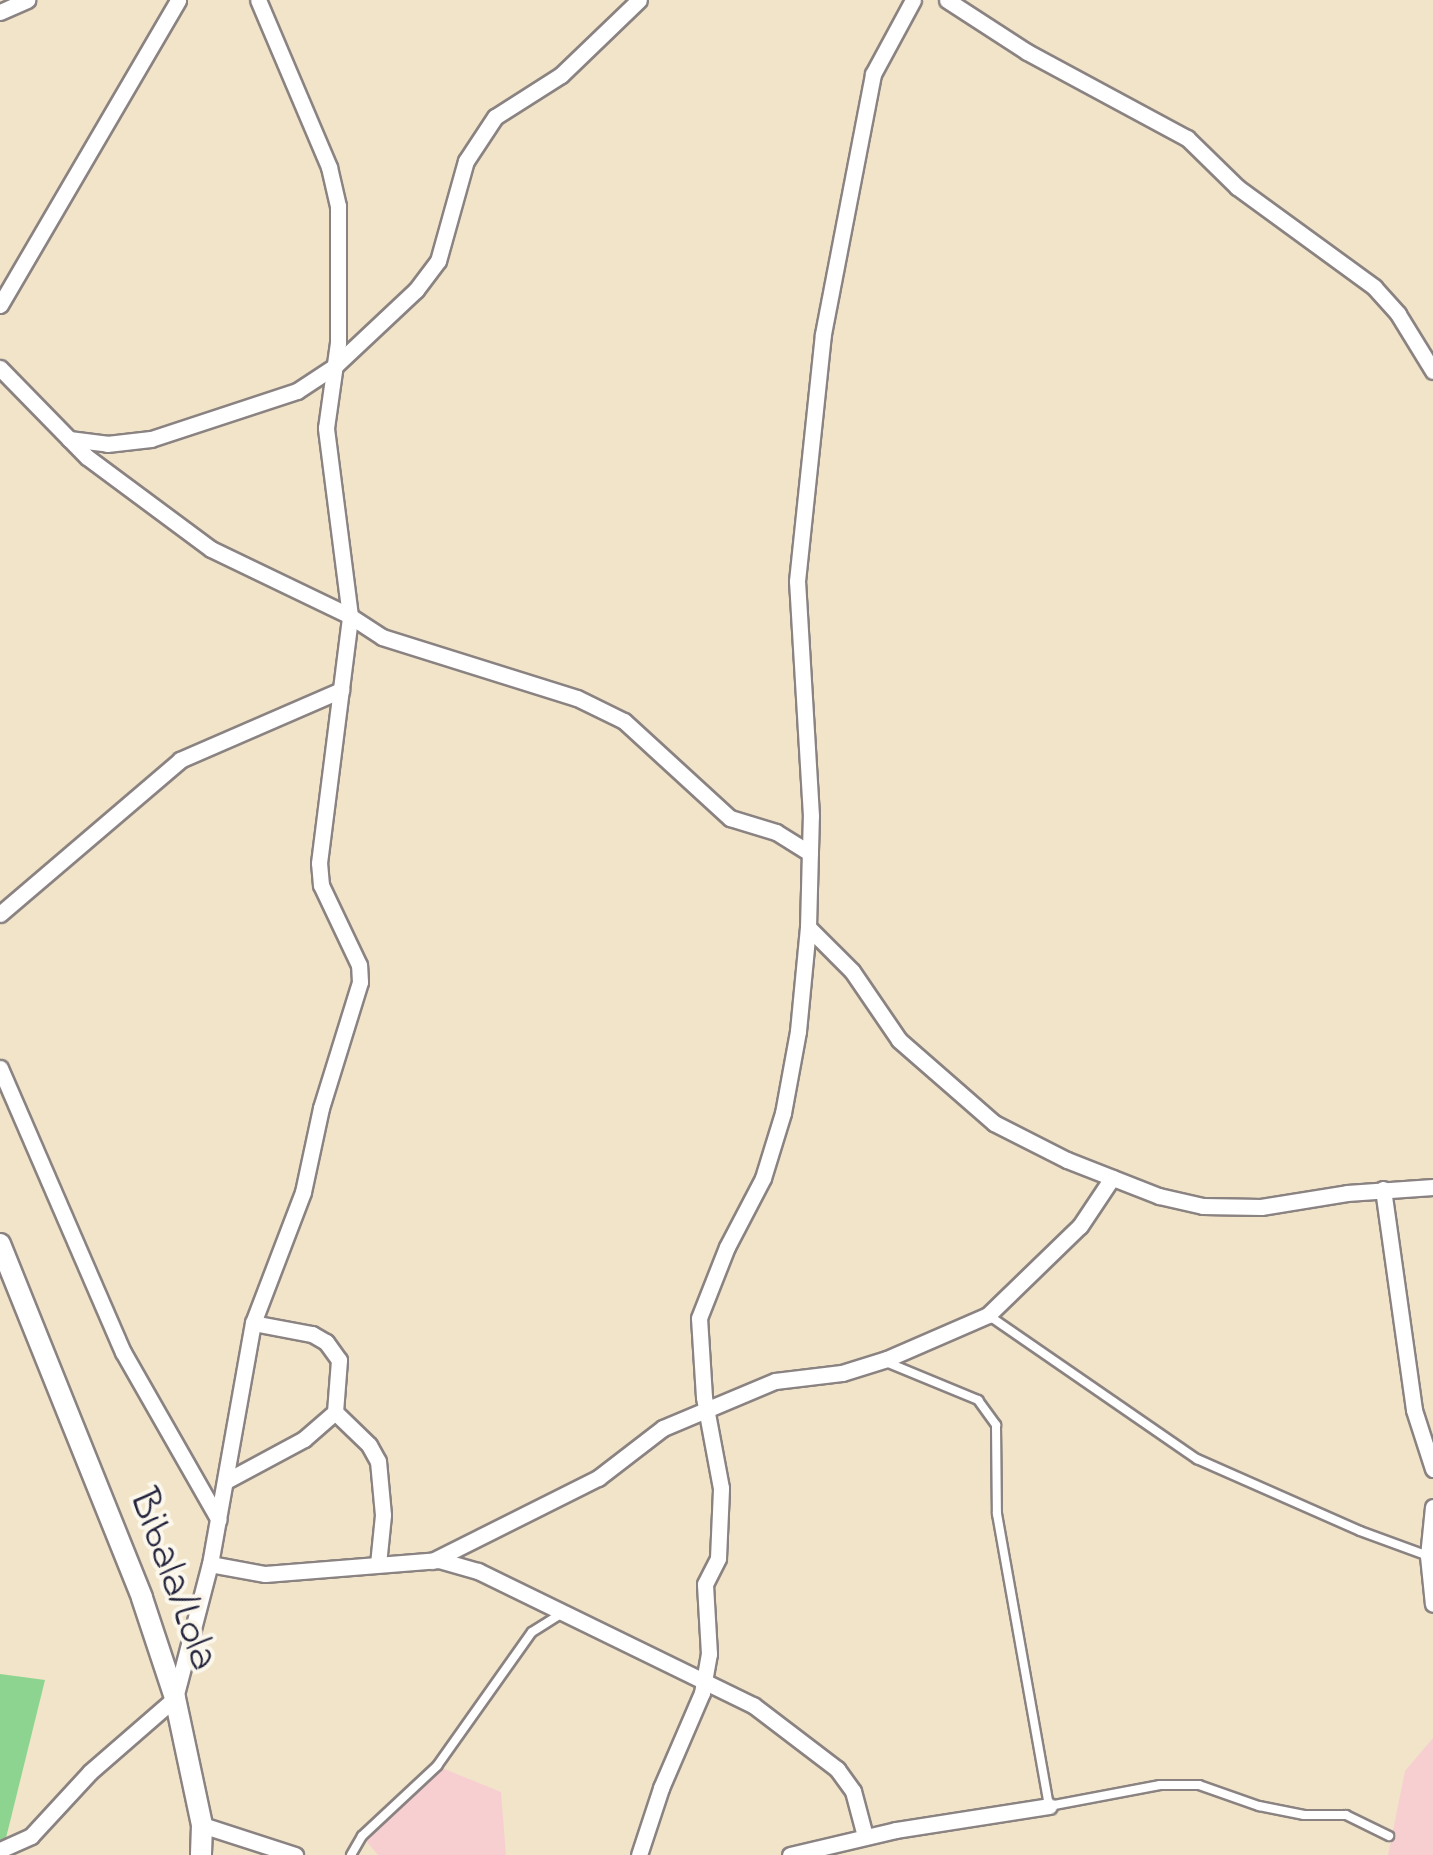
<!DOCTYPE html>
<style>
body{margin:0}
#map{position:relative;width:1433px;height:1855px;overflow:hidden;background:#f1e4c8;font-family:"Indie Flower",sans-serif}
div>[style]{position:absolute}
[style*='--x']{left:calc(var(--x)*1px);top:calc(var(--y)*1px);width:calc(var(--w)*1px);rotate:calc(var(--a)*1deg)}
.built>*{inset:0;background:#f7cfd1}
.green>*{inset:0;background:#8cd48f}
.roads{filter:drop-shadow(2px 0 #8a8382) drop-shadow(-2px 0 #8a8382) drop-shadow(0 2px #8a8382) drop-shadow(0 -2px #8a8382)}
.service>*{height:8px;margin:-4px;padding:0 4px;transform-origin:4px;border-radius:4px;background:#fff}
.minor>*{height:15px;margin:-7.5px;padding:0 7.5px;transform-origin:7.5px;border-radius:7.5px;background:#fff}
.secondary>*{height:20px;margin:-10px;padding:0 10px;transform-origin:10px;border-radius:10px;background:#fff}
span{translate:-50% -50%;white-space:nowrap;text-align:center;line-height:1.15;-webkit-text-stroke:8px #fbf7ec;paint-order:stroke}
.street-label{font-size:42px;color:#22223b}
</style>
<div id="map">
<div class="built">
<div style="clip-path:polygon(1433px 1738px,1433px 1855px,1388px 1855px,1405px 1771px)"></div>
<div style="clip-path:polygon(437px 1766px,501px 1792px,506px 1855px,378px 1855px,362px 1836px)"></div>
</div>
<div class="green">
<div style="clip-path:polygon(0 1674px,45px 1680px,5px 1842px,0 1841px)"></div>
</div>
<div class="roads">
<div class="service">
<div style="--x:988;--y:1315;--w:254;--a:34.6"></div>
<div style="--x:1197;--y:1459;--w:178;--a:23.8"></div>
<div style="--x:1360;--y:1531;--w:72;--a:20.2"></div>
<div style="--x:886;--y:1362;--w:100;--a:22.4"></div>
<div style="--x:978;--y:1400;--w:31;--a:54"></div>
<div style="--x:996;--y:1425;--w:89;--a:89.4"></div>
<div style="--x:997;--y:1514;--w:297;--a:79.9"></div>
<div style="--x:1049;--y:1806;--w:113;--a:-10.7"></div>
<div style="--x:1160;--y:1785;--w:39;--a:0"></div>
<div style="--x:1199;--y:1785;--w:64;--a:19.3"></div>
<div style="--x:1259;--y:1806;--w:46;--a:11.3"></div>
<div style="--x:1304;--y:1815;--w:42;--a:0"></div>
<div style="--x:1346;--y:1815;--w:48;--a:26"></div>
<div style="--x:351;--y:1855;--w:22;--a:-60"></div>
<div style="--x:362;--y:1836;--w:103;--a:-43"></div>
<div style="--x:437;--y:1766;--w:164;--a:-54.7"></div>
<div style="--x:532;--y:1632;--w:36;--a:-32"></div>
</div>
<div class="minor">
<div style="--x:947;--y:0;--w:95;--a:33"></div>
<div style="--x:1027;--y:52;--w:182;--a:28.3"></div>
<div style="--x:1187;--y:138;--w:70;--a:44.4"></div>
<div style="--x:1237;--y:187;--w:170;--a:36.1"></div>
<div style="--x:1374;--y:287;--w:36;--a:48"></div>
<div style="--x:1398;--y:314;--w:67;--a:58.4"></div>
<div style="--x:0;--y:12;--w:30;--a:-24"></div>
<div style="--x:0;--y:305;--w:353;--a:-59.7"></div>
<div style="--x:0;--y:368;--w:124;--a:45.7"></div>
<div style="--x:87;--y:457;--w:154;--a:36.6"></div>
<div style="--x:211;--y:549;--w:154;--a:25.7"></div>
<div style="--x:350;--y:616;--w:38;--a:33"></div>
<div style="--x:382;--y:637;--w:204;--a:17.4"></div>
<div style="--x:577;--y:698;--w:52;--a:26.1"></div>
<div style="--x:624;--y:721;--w:144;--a:42.5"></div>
<div style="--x:730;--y:818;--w:48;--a:16.9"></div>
<div style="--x:776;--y:832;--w:40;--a:32"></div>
<div style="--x:69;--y:439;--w:38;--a:7"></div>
<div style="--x:107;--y:444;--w:44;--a:-6.5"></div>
<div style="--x:151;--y:439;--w:154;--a:-18.2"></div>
<div style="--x:297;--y:391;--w:45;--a:-33.3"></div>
<div style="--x:335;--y:366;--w:111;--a:-43.2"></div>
<div style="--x:416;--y:290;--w:36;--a:-53"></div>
<div style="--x:438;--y:261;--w:104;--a:-74.4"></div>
<div style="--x:466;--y:161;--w:53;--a:-56.6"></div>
<div style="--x:495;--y:117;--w:78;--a:-32.5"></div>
<div style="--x:561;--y:75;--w:108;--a:-43.9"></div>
<div style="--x:0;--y:914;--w:237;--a:-40.5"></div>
<div style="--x:180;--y:760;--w:176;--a:-23.5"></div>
<div style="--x:808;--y:927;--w:62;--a:45"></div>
<div style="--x:852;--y:971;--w:83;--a:55.7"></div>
<div style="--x:899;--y:1040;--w:126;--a:41.1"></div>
<div style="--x:994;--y:1123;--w:82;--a:26.9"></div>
<div style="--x:1067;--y:1160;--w:99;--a:21.4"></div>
<div style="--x:1159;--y:1196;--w:45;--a:12.8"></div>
<div style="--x:1203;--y:1206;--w:58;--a:1"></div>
<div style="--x:1261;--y:1207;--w:87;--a:-9.2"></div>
<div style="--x:1347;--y:1193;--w:86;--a:-4"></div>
<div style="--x:0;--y:1068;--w:309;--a:66.6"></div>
<div style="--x:123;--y:1352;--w:193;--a:60.3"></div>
<div style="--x:1383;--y:1189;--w:223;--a:82"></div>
<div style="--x:1414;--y:1410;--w:62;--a:72.1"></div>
<div style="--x:253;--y:1323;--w:60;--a:10.6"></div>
<div style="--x:312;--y:1334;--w:16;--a:30"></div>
<div style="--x:326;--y:1342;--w:22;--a:54"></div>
<div style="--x:339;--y:1360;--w:52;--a:94.4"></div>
<div style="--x:335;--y:1412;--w:47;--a:44.1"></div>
<div style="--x:369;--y:1445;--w:18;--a:61"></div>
<div style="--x:378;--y:1461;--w:54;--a:84.7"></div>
<div style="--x:383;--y:1515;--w:49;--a:95.8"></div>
<div style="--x:226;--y:1481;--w:89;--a:-28.3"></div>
<div style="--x:304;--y:1439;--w:41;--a:-41.1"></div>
<div style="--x:1433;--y:1507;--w:49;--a:95.8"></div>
<div style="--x:1428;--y:1556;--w:48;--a:84.1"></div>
<div style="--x:432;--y:1561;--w:186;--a:-26.6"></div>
<div style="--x:598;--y:1478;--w:82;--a:-37.6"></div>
<div style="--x:663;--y:1428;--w:121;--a:-22.8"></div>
<div style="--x:775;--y:1381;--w:67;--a:-6.8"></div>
<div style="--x:842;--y:1373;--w:47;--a:-17.3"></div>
<div style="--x:887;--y:1359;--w:110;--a:-23.5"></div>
<div style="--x:988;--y:1315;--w:128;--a:-44.1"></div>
<div style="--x:1080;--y:1226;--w:58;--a:-56.3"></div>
<div style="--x:210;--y:1564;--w:56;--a:10.3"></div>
<div style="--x:265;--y:1574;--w:175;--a:-4.6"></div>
<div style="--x:439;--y:1560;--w:41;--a:15.8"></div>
<div style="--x:478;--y:1571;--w:306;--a:26"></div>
<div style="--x:753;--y:1705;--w:106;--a:37.3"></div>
<div style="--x:837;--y:1769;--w:27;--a:54"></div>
<div style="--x:853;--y:1791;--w:47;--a:75.1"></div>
<div style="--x:202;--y:1825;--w:98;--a:17.9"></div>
<div style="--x:0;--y:1850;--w:34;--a:-24"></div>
<div style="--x:31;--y:1836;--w:87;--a:-47.3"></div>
<div style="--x:90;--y:1772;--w:113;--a:-41"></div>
<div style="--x:175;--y:1698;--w:138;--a:-75.4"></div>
<div style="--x:210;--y:1564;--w:245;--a:-79.9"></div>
<div style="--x:253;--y:1323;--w:140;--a:-69.1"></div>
<div style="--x:303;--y:1192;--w:86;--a:-77.9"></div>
<div style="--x:321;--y:1108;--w:132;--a:-72.8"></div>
<div style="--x:360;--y:982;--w:17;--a:-93"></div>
<div style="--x:359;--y:965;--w:89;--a:-115.4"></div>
<div style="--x:321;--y:885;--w:22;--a:-95"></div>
<div style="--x:319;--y:863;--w:249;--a:-82.8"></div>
<div style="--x:350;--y:616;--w:190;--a:-97.3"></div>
<div style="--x:326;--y:428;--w:86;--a:-82"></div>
<div style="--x:338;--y:343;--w:137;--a:-90"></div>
<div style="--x:338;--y:206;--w:40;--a:-103"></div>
<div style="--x:329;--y:167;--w:181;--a:-113"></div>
<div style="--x:639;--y:1855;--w:71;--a:-71.8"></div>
<div style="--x:661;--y:1788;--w:103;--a:-66.7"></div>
<div style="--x:702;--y:1693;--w:40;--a:-80"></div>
<div style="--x:709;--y:1654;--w:70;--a:-93.3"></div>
<div style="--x:705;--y:1584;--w:29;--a:-63"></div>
<div style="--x:718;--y:1558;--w:70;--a:-87.5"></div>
<div style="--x:721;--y:1488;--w:93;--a:-100.6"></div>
<div style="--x:704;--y:1397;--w:79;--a:-93.6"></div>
<div style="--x:699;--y:1318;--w:76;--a:-68.5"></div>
<div style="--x:727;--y:1247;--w:78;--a:-62.4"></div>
<div style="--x:763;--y:1178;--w:68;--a:-72.9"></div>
<div style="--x:783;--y:1113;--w:83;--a:-79.6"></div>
<div style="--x:798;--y:1031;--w:104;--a:-84.5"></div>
<div style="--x:808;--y:927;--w:111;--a:-88.5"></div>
<div style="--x:811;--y:816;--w:235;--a:-93.4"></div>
<div style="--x:797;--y:581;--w:248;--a:-84"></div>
<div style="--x:823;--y:334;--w:265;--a:-79.1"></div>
<div style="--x:873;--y:74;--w:84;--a:-61.6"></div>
<div style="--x:790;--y:1855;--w:109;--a:-13.3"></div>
<div style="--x:896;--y:1830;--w:155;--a:-8.9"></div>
</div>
<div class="secondary">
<div style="--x:0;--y:1244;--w:381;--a:68.1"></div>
<div style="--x:142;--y:1598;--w:105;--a:71.7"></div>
<div style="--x:175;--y:1698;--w:130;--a:78"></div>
<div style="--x:202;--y:1825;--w:30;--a:92"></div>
</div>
</div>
<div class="street-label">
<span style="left:172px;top:1580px;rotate:70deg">Bibala/Lola</span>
</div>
</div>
